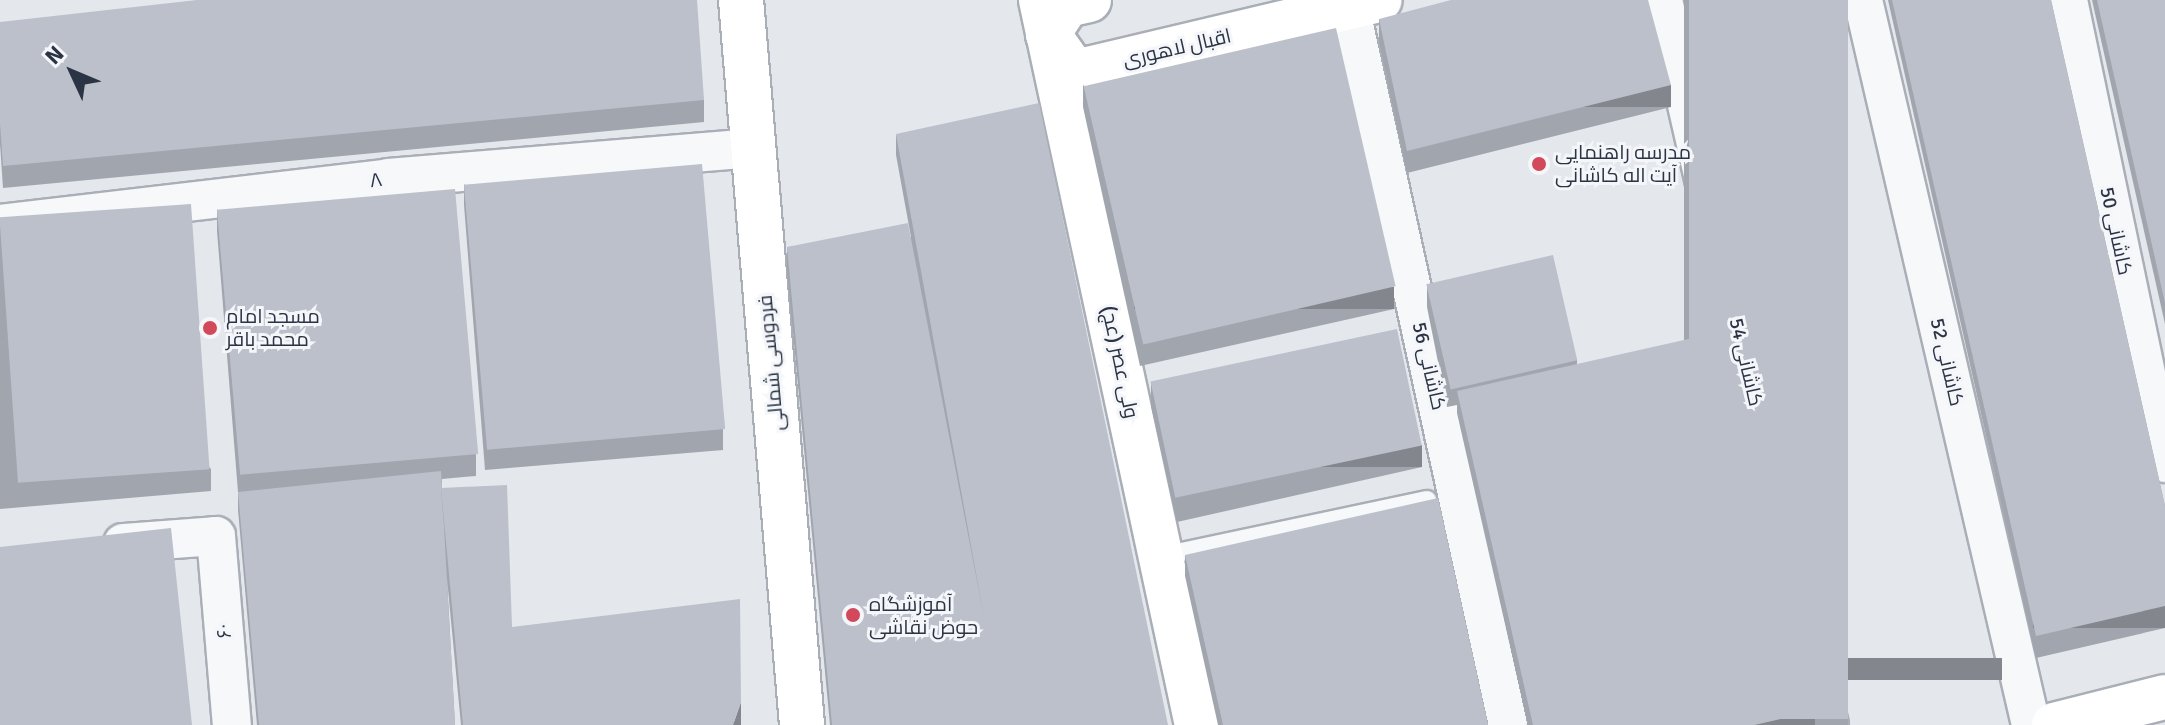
<!DOCTYPE html>
<meta charset="utf-8">
<style>
body{margin:0}
#map{position:relative;width:2165px;height:725px;overflow:hidden;background:#e4e7ec;font-family:Signika,Cairo,sans-serif}
div>[style]{position:absolute}
[style*='--x']{left:calc(var(--x)*1px);top:calc(var(--y)*1px);width:calc(var(--w)*1px);rotate:calc(var(--a)*1deg)}
.roads{filter:drop-shadow(2px 0 #a9aeb7) drop-shadow(-2px 0 #a9aeb7) drop-shadow(0 2px #a9aeb7) drop-shadow(0 -2px #a9aeb7)}
.service>*{height:18px;margin:-9px;padding:0 9px;transform-origin:9px;border-radius:9px;background:#f7f8fa}
.minor>*{height:38px;margin:-19px;padding:0 19px;transform-origin:19px;border-radius:19px;background:#f7f8fa}
.secondary>*{height:44px;margin:-22px;padding:0 22px;transform-origin:22px;border-radius:22px;background:#fff}
.primary>*{height:44px;margin:-22px;padding:0 22px;transform-origin:22px;border-radius:22px;background:#fff}
.wall>*{inset:0;background:#a1a5ae;transform-origin:0 0}
.shaded-wall>*{inset:0;background:#83868d;transform-origin:0 0}
.building>*{inset:0;background:#bbc0ca;transform-origin:0 0}
.dots>*{width:22px;height:22px;translate:-50% -50%;box-sizing:border-box;border:4px solid #f4f6f9;border-radius:50%}
span{translate:-50% -50%;white-space:nowrap;text-align:center;line-height:1.15;-webkit-text-stroke:6px #f4f6f9;paint-order:stroke}
.street-label{font-size:20px;color:#2b3445}
.poi-label{font-size:20px;color:#2b3445}
.left{translate:0 -50%;text-align:left}
.north{position:absolute;left:32px;top:32px;width:80px;height:80px;-webkit-text-stroke:6px #f4f6f9;paint-order:stroke;rotate:314deg;font-size:22px;font-weight:700;line-height:32px;text-align:center;color:#2b3445}
.north::after{content:'';display:block;margin:auto;width:28px;height:36px;background:#2b3445;clip-path:polygon(50% 0,100% 100%,50% 72%,0 100%)}
</style>
<div id="map">
<div class="roads">
<div class="service">
<div style="--x:1163;--y:556;--w:270;--a:-12"></div>
</div>
<div class="minor">
<div style="--x:1663;--y:0;--w:744;--a:77.1"></div>
<div style="--x:1863;--y:0;--w:744;--a:76.95"></div>
<div style="--x:2068;--y:0;--w:473;--a:78.2"></div>
<div style="--x:1350;--y:7;--w:735;--a:77.59"></div>
<div style="--x:0;--y:224;--w:392;--a:-6.7"></div>
<div style="--x:389;--y:178;--w:365;--a:-4.7"></div>
<div style="--x:123;--y:543;--w:93;--a:-4.3"></div>
<div style="--x:216;--y:536;--w:190;--a:85.2"></div>
</div>
<div class="secondary">
<div style="--x:741;--y:0;--w:728;--a:85.19"></div>
<div style="--x:1041;--y:0;--w:742;--a:77.86"></div>
<div style="--x:1089;--y:0;--w:23;--a:167"></div>
<div style="--x:1067;--y:5;--w:35;--a:123"></div>
<div style="--x:1048;--y:34;--w:47;--a:54.6"></div>
<div style="--x:1075;--y:72;--w:313;--a:-13.3"></div>
</div>
<div class="primary">
<div style="--x:2054;--y:725;--w:114;--a:-14.2"></div>
</div>
</div>
<div class="wall">
<div style="left:1684px;top:0;width:164px;height:741px"></div>
<div style="clip-path:polygon(1888px 0,2051px 0,2165px 506px,2165px 628px,2036px 658px)"></div>
<div style="clip-path:polygon(2092px 0,2165px 0,2165px 324px)"></div>
<div style="clip-path:polygon(1379px 19px,1671px 107px,1407px 173px,1379px 41px)"></div>
<div style="clip-path:polygon(0 22px,704px 100px,704px 122px,3px 188px,0 144px)"></div>
<div style="clip-path:polygon(1083px 85px,1394px 309px,1140px 366px,1083px 107px)"></div>
<div style="clip-path:polygon(896px 134px,1168px 725px,830px 725px,787px 269px,787px 247px,911px 237px,896px 155px)"></div>
<div style="clip-path:polygon(464px 184px,723px 429px,723px 450px,485px 470px,464px 205px)"></div>
<div style="clip-path:polygon(217px 209px,476px 454px,476px 476px,442px 479px,442px 488px,512px 627px,741px 724px,741px 725px,461px 725px,447px 579px,455px 725px,257px 725px,238px 510px,238px 492px,217px 231px)"></div>
<div style="clip-path:polygon(0 220px,211px 469px,211px 491px,0 509px)"></div>
<div style="clip-path:polygon(1427px 285px,1577px 360px,1577px 364px,1815px 725px,1528px 725px,1457px 413px,1457px 405px,1447px 407px,1427px 307px)"></div>
<div style="clip-path:polygon(1151px 384px,1422px 467px,1177px 522px,1151px 406px)"></div>
<div style="clip-path:polygon(1185px 555px,1488px 725px,1218px 725px,1185px 576px)"></div>
</div>
<div class="shaded-wall">
<div style="left:1671px;top:85px;width:22px;height:272px;rotate:90deg"></div>
<div style="left:1394px;top:287px;width:22px;height:260px;rotate:90deg"></div>
<div style="left:1422px;top:445px;width:22px;height:251px;rotate:90deg"></div>
<div style="left:2165px;top:606px;width:22px;height:132px;rotate:90deg"></div>
<div style="left:2002px;top:658px;width:22px;height:164px;rotate:90deg"></div>
<div style="clip-path:polygon(741px 702px,741px 725px,733px 725px)"></div>
<div style="clip-path:polygon(1815px 711px,1815px 725px,1754px 725px)"></div>
</div>
<div class="building">
<div style="clip-path:polygon(197px 0,697px 0,704px 100px,3px 166px,0 123px,0 22px)"></div>
<div style="clip-path:polygon(1451px 0,1648px 0,1671px 85px,1407px 151px,1379px 19px)"></div>
<div style="left:1689px;top:0;width:159px;height:719px"></div>
<div style="clip-path:polygon(1892px 0,2051px 0,2165px 506px,2165px 606px,2036px 636px)"></div>
<div style="clip-path:polygon(2097px 0,2165px 0,2165px 303px)"></div>
<div style="left:1336px;top:28px;width:265px;height:259px;rotate:77deg"></div>
<div style="clip-path:polygon(1039px 103px,1168px 725px,832px 725px,787px 247px,908px 223px,984px 617px,896px 134px)"></div>
<div style="left:702px;top:164px;width:266px;height:239px;rotate:85deg"></div>
<div style="left:455px;top:189px;width:266px;height:239px;rotate:85deg"></div>
<div style="left:191px;top:204px;width:266px;height:192px;rotate:86deg"></div>
<div style="left:1553px;top:255px;width:108px;height:130px;rotate:77deg"></div>
<div style="left:1397px;top:329px;width:119px;height:252px;rotate:78deg"></div>
<div style="clip-path:polygon(1733px 329px,1815px 711px,1754px 725px,1533px 725px,1457px 391px)"></div>
<div style="clip-path:polygon(441px 471px,442px 488px,441px 488px,444px 526px,455px 725px,259px 725px,238px 492px)"></div>
<div style="clip-path:polygon(507px 485px,512px 627px,740px 599px,741px 702px,733px 725px,463px 725px,441px 488px)"></div>
<div style="clip-path:polygon(1438px 498px,1488px 725px,1223px 725px,1185px 555px)"></div>
<div style="clip-path:polygon(171px 528px,192px 725px,0 725px,0 547px)"></div>
</div>
<div class="dots">
<div style="left:1539px;top:164px;background:#d1495b"></div>
<div style="left:210px;top:328px;background:#d1495b"></div>
<div style="left:853px;top:615px;background:#d1495b"></div>
</div>
<div class="street-label">
<span style="left:1177px;top:48px;rotate:-13deg">اقبال لاهوری</span>
<span style="left:376px;top:180px;rotate:-7deg">۸</span>
<span style="left:2116px;top:231px;rotate:78deg">کاشانی 50</span>
<span style="left:1120px;top:362px;rotate:78deg">ولی عصر (عج)</span>
<span style="left:1746px;top:362px;rotate:77deg">کاشانی 54</span>
<span style="left:1947px;top:362px;rotate:77deg">کاشانی 52</span>
<span style="left:771px;top:363px;rotate:-95deg">فردوسی شمالی</span>
<span style="left:1429px;top:366px;rotate:77deg">کاشانی 56</span>
<span style="left:224px;top:631px;rotate:-95deg">۶۰</span>
</div>
<div class="poi-label">
<span class="left" style="left:1555px;top:164px">مدرسه راهنمایی<br>آیت اله کاشانی</span>
<span class="left" style="left:226px;top:328px">مسجد امام<br>محمد باقر</span>
<span class="left" style="left:869px;top:616px">آموزشگاه<br>حوض نقاشی</span>
</div>
<div class="north">N</div>
</div>
